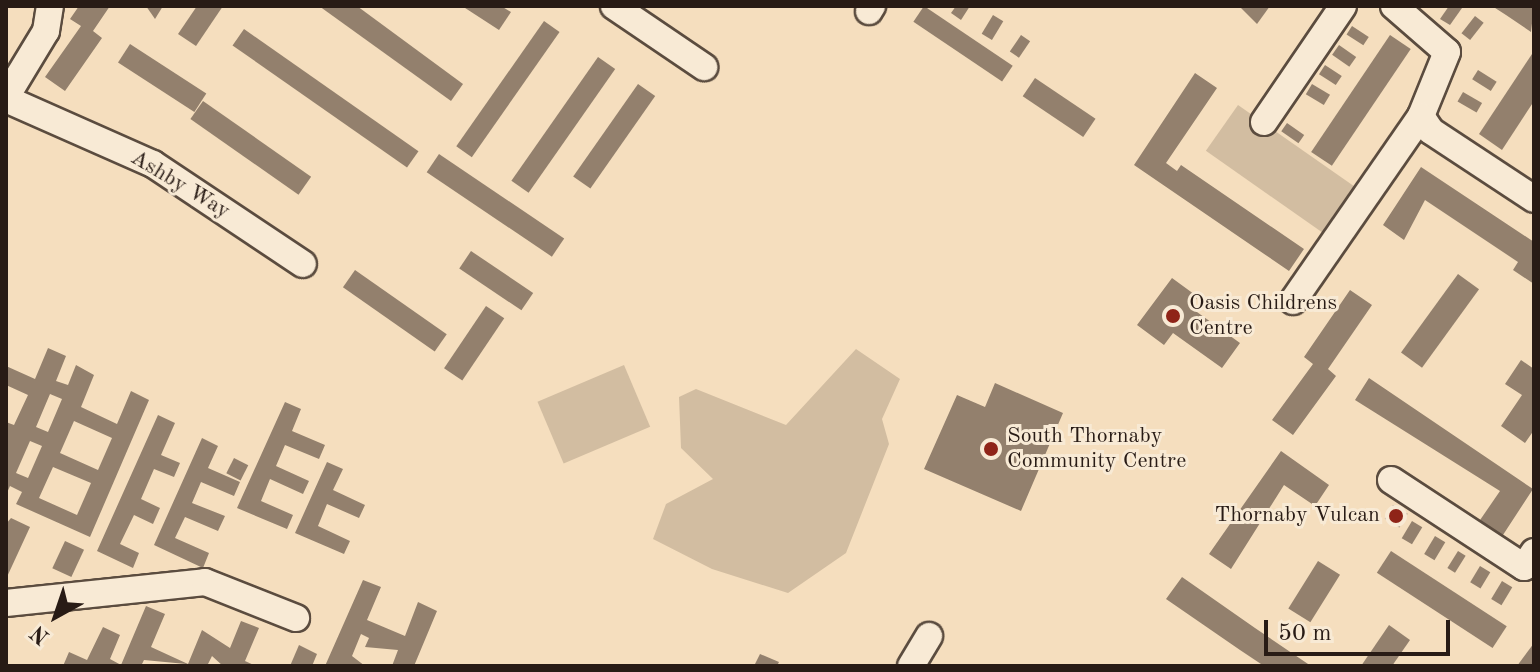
<!DOCTYPE html>
<style>
body{margin:0}
#map{position:relative;width:1540px;height:672px;overflow:hidden;background:#f5debe;font-family:"Old Standard TT",serif}
div>[style]{position:absolute}
[style*='--x']{left:calc(var(--x)*1px);top:calc(var(--y)*1px);width:calc(var(--w)*1px);rotate:calc(var(--a)*1deg)}
.green>*{inset:0;background:#d2bda1;transform-origin:0 0}
.building>*{inset:0;background:#93806d;transform-origin:0 0}
.roads{filter:drop-shadow(2px 0 #5b4c3f) drop-shadow(-2px 0 #5b4c3f) drop-shadow(0 2px #5b4c3f) drop-shadow(0 -2px #5b4c3f)}
.minor>*{height:26px;margin:-13px;padding:0 13px;transform-origin:13px;border-radius:13px;background:#f8ead5}
.dots>*{width:22px;height:22px;translate:-50% -50%;box-sizing:border-box;border:4px solid #f8ead5;border-radius:50%}
span{translate:-50% -50%;white-space:nowrap;text-align:center;line-height:1.15;-webkit-text-stroke:6px #f8ead5;paint-order:stroke}
.street-label{font-size:22px;color:#281b15}
.poi-label{font-size:22px;color:#281b15}
.left{translate:0 -50%;text-align:left}
.right{translate:-100% -50%;text-align:right}
.frame{position:absolute;inset:0;border:8px solid #281b15;pointer-events:none}
.north{position:absolute;left:16px;top:576px;width:80px;height:80px;-webkit-text-stroke:6px #f8ead5;paint-order:stroke;rotate:220deg;font-size:22px;font-weight:700;line-height:32px;text-align:center;color:#281b15}
.north::after{content:'';display:block;margin:auto;width:28px;height:36px;background:#281b15;clip-path:polygon(50% 0,100% 100%,50% 72%,0 100%)}
.scale{position:absolute;left:1264px;top:620px;width:186px;height:36px;box-sizing:border-box;border:4px solid #281b15;border-top:0;padding-left:10px;font-size:24px;line-height:28px;white-space:nowrap;color:#281b15;-webkit-text-stroke:6px #f8ead5;paint-order:stroke}
</style>
<div id="map">
<div class="green">
<div style="left:1238px;top:105px;width:154px;height:56px;rotate:35deg"></div>
<div style="clip-path:polygon(856px 349px,900px 379px,882px 419px,889px 444px,846px 553px,788px 593px,712px 569px,653px 539px,666px 504px,713px 479px,681px 448px,679px 397px,696px 389px,786px 425px)"></div>
<div style="left:624px;top:365px;width:67px;height:94px;rotate:67deg"></div>
</div>
<div class="building">
<div style="clip-path:polygon(79px 6px,110px 6px,93px 31px,102px 38px,65px 91px,45px 77px,81px 26px,70px 19px)"></div>
<div style="clip-path:polygon(146px 6px,163px 6px,155px 19px)"></div>
<div style="clip-path:polygon(197px 6px,223px 6px,196px 46px,178px 34px)"></div>
<div style="clip-path:polygon(319px 6px,357px 6px,463px 84px,451px 101px)"></div>
<div style="clip-path:polygon(462px 6px,501px 6px,511px 12px,499px 30px)"></div>
<div style="left:924px;top:6px;width:107px;height:19px;rotate:34deg"></div>
<div style="clip-path:polygon(956px 6px,970px 6px,961px 20px,951px 13px)"></div>
<div style="clip-path:polygon(1239px 6px,1270px 6px,1257px 24px)"></div>
<div style="clip-path:polygon(1449px 6px,1462px 8px,1450px 25px,1440px 19px)"></div>
<div style="clip-path:polygon(1492px 6px,1534px 6px,1531px 32px,1506px 15px)"></div>
<div style="left:993px;top:15px;width:12px;height:22px;rotate:31deg"></div>
<div style="left:1475px;top:16px;width:11px;height:22px;rotate:38deg"></div>
<div style="left:544px;top:21px;width:19px;height:153px;rotate:35deg"></div>
<div style="left:1352px;top:26px;width:20px;height:10px;rotate:33deg"></div>
<div style="left:244px;top:29px;width:213px;height:20px;rotate:35deg"></div>
<div style="left:1021px;top:35px;width:11px;height:20px;rotate:34deg"></div>
<div style="left:1390px;top:35px;width:25px;height:141px;rotate:34deg"></div>
<div style="left:130px;top:44px;width:91px;height:22px;rotate:33deg"></div>
<div style="left:1339px;top:45px;width:21px;height:12px;rotate:35deg"></div>
<div style="clip-path:polygon(1534px 51px,1534px 101px,1502px 150px,1479px 134px)"></div>
<div style="left:598px;top:57px;width:21px;height:151px;rotate:35deg"></div>
<div style="left:1325px;top:65px;width:20px;height:11px;rotate:33deg"></div>
<div style="left:1478px;top:70px;width:22px;height:11px;rotate:32deg"></div>
<div style="clip-path:polygon(1195px 73px,1217px 88px,1166px 163px,1177px 171px,1181px 165px,1304px 249px,1289px 271px,1134px 165px)"></div>
<div style="left:1035px;top:78px;width:73px;height:22px;rotate:34deg"></div>
<div style="left:638px;top:84px;width:21px;height:113px;rotate:35deg"></div>
<div style="left:1312px;top:84px;width:21px;height:12px;rotate:31deg"></div>
<div style="left:1463px;top:92px;width:22px;height:11px;rotate:30deg"></div>
<div style="left:203px;top:101px;width:132px;height:22px;rotate:35deg"></div>
<div style="left:1287px;top:123px;width:21px;height:10px;rotate:35deg"></div>
<div style="left:439px;top:154px;width:151px;height:22px;rotate:34deg"></div>
<div style="clip-path:polygon(1421px 167px,1534px 242px,1534px 284px,1513px 270px,1518px 262px,1425px 200px,1404px 240px,1383px 225px)"></div>
<div style="left:471px;top:251px;width:75px;height:21px;rotate:34deg"></div>
<div style="left:355px;top:270px;width:112px;height:21px;rotate:35deg"></div>
<div style="left:1458px;top:274px;width:26px;height:97px;rotate:36deg"></div>
<div style="clip-path:polygon(1172px 278px,1198px 297px,1190px 307px,1240px 343px,1222px 368px,1173px 333px,1164px 345px,1137px 325px)"></div>
<div style="clip-path:polygon(1350px 290px,1372px 305px,1328px 369px,1336px 376px,1293px 435px,1272px 420px,1313px 364px,1304px 357px)"></div>
<div style="left:486px;top:306px;width:22px;height:75px;rotate:34deg"></div>
<div style="clip-path:polygon(evenodd,48px 348px,66px 356px,56px 381px,68px 385px,76px 365px,94px 375px,81px 407px,117px 424px,131px 391px,149px 400px,90px 537px,16px 504px,22px 492px,10px 486px,6px 495px,6px 422px,14px 425px,28px 395px,6px 385px,6px 366px,35px 379px,48px 348px,50px 394px,62px 399px,48px 432px,36px 427px,50px 394px,48px 348px,74px 421px,112px 438px,98px 470px,60px 453px,74px 421px,48px 348px,30px 441px,42px 446px,28px 478px,16px 473px,30px 441px,48px 348px,53px 467px,91px 483px,77px 515px,39px 498px,53px 467px)"></div>
<div style="clip-path:polygon(1521px 360px,1534px 369px,1534px 430px,1525px 443px,1501px 426px,1522px 395px,1505px 384px)"></div>
<div style="clip-path:polygon(1369px 378px,1533px 489px,1501px 538px,1478px 523px,1500px 491px,1355px 400px)"></div>
<div style="clip-path:polygon(995px 383px,1063px 413px,1021px 511px,924px 469px,957px 395px,985px 407px)"></div>
<div style="clip-path:polygon(285px 402px,301px 409px,292px 431px,325px 445px,319px 459px,285px 445px,276px 466px,309px 481px,303px 494px,270px 479px,261px 501px,293px 515px,287px 529px,237px 508px)"></div>
<div style="clip-path:polygon(158px 415px,175px 423px,161px 455px,180px 463px,174px 477px,154px 469px,141px 499px,160px 508px,153px 524px,134px 515px,120px 544px,139px 553px,133px 568px,97px 551px)"></div>
<div style="clip-path:polygon(202px 438px,218px 446px,208px 468px,240px 482px,234px 496px,201px 482px,192px 503px,225px 516px,218px 531px,185px 517px,175px 538px,209px 553px,203px 568px,154px 545px)"></div>
<div style="clip-path:polygon(1281px 451px,1329px 485px,1315px 506px,1284px 485px,1231px 569px,1209px 554px)"></div>
<div style="left:234px;top:458px;width:16px;height:17px;rotate:27deg"></div>
<div style="clip-path:polygon(327px 462px,343px 469px,333px 490px,365px 505px,359px 518px,327px 504px,318px 526px,350px 541px,344px 554px,295px 533px)"></div>
<div style="left:1393px;top:505px;width:17px;height:16px;rotate:31deg"></div>
<div style="clip-path:polygon(11px 518px,30px 527px,6px 579px,6px 524px)"></div>
<div style="left:1412px;top:521px;width:12px;height:20px;rotate:31deg"></div>
<div style="left:1435px;top:536px;width:12px;height:21px;rotate:31deg"></div>
<div style="left:65px;top:541px;width:21px;height:30px;rotate:25deg"></div>
<div style="left:1391px;top:551px;width:138px;height:26px;rotate:33deg"></div>
<div style="left:1458px;top:551px;width:9px;height:20px;rotate:32deg"></div>
<div style="left:1318px;top:561px;width:26px;height:56px;rotate:32deg"></div>
<div style="left:1480px;top:566px;width:12px;height:19px;rotate:31deg"></div>
<div style="clip-path:polygon(1182px 577px,1255px 628px,1311px 666px,1264px 666px,1240px 650px,1166px 599px)"></div>
<div style="clip-path:polygon(363px 580px,381px 587px,367px 620px,405px 636px,418px 602px,437px 611px,414px 666px,392px 666px,398px 650px,365px 647px,369px 638px,361px 634px,352px 656px,365px 666px,325px 666px)"></div>
<div style="left:1502px;top:581px;width:12px;height:21px;rotate:31deg"></div>
<div style="clip-path:polygon(146px 606px,165px 614px,151px 647px,188px 664px,202px 630px,230px 648px,241px 621px,259px 628px,245px 661px,256px 666px,223px 666px,212px 656px,207px 666px,144px 660px,141px 666px,63px 666px,69px 652px,87px 660px,103px 627px,120px 635px,110px 659px,121px 665px)"></div>
<div style="clip-path:polygon(1389px 625px,1410px 640px,1392px 666px,1361px 666px)"></div>
<div style="clip-path:polygon(1534px 643px,1534px 666px,1517px 666px)"></div>
<div style="clip-path:polygon(299px 645px,317px 654px,312px 666px,290px 666px)"></div>
<div style="clip-path:polygon(760px 654px,779px 662px,777px 666px,754px 666px)"></div>
</div>
<div class="roads">
<div class="minor">
<div style="--x:614;--y:6;--w:109;--a:34.1"></div>
<div style="--x:1394;--y:6;--w:70;--a:41"></div>
<div style="--x:1447;--y:52;--w:69;--a:112.1"></div>
<div style="--x:1421;--y:116;--w:18;--a:56"></div>
<div style="--x:1431;--y:131;--w:123;--a:33.4"></div>
<div style="--x:869;--y:11;--w:6;--a:-59"></div>
<div style="--x:6;--y:97;--w:77;--a:-58.8"></div>
<div style="--x:46;--y:31;--w:25;--a:-81"></div>
<div style="--x:6;--y:99;--w:161;--a:23.9"></div>
<div style="--x:153;--y:164;--w:180;--a:33.7"></div>
<div style="--x:1264;--y:122;--w:140;--a:-55.7"></div>
<div style="--x:1293;--y:301;--w:225;--a:-55.3"></div>
<div style="--x:1391;--y:480;--w:159;--a:33.2"></div>
<div style="--x:1524;--y:567;--w:18;--a:-56"></div>
<div style="--x:6;--y:603;--w:200;--a:-6"></div>
<div style="--x:205;--y:582;--w:98;--a:21.6"></div>
<div style="--x:911;--y:666;--w:35;--a:-59"></div>
</div>
</div>
<div class="dots">
<div style="left:1173px;top:316px;background:#8f2418"></div>
<div style="left:991px;top:449px;background:#8f2418"></div>
<div style="left:1396px;top:516px;background:#8f2418"></div>
</div>
<div class="street-label">
<span style="left:180px;top:185px;rotate:31deg">Ashby Way</span>
</div>
<div class="poi-label">
<span class="left" style="left:1189px;top:316px">Oasis Childrens<br>Centre</span>
<span class="left" style="left:1007px;top:449px">South Thornaby<br>Community Centre</span>
<span class="right" style="left:1380px;top:516px">Thornaby Vulcan</span>
</div>
<div class="frame"></div>
<div class="north">N</div>
<div class="scale">50 m</div>
</div>
